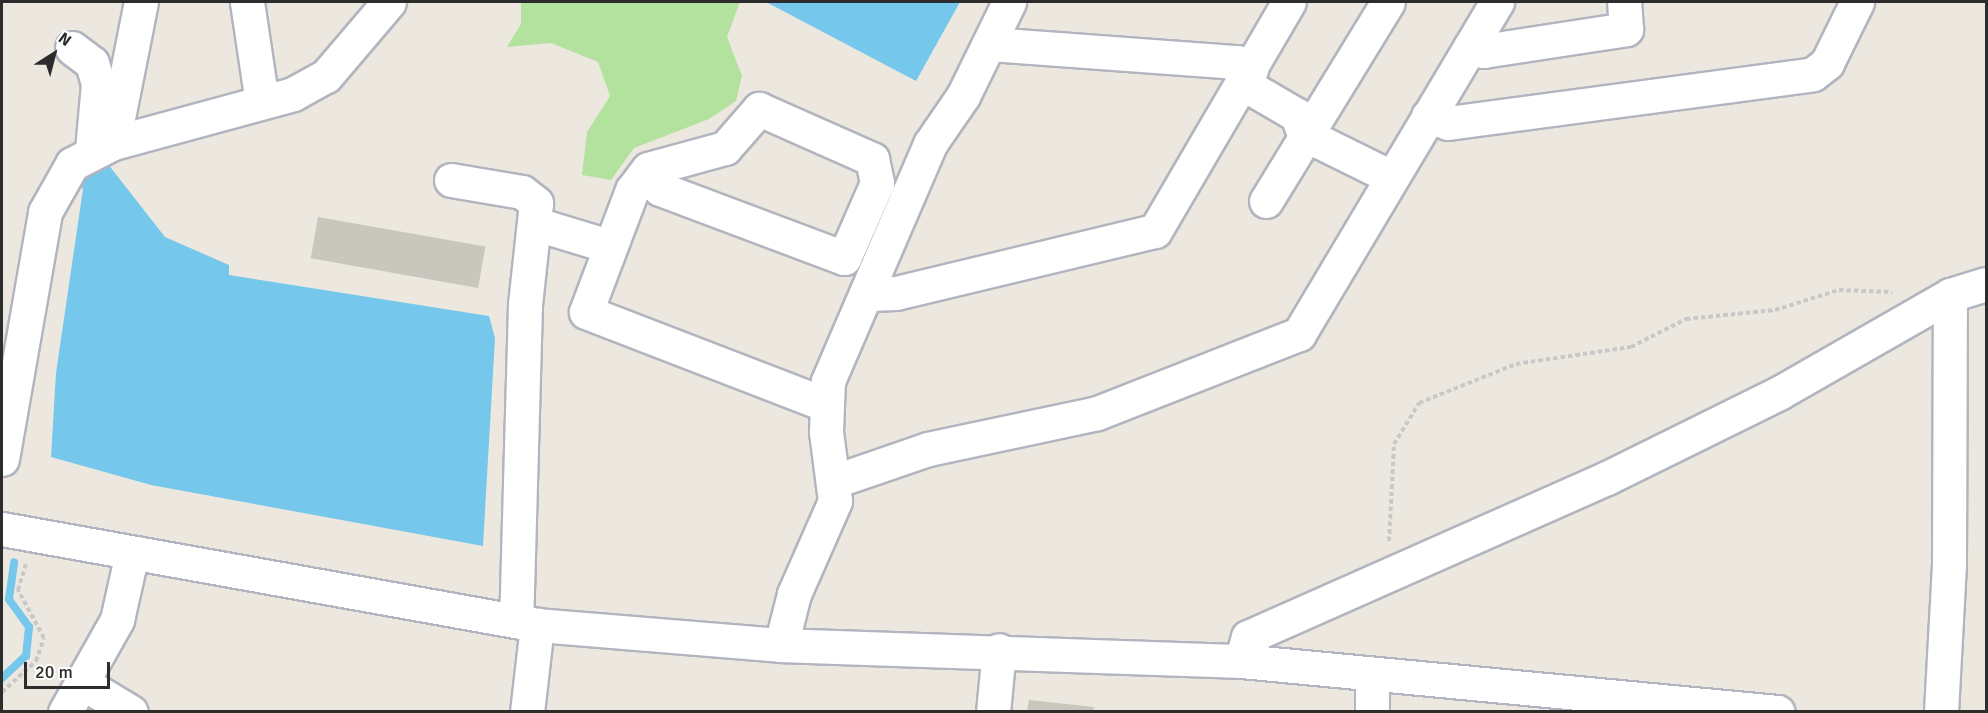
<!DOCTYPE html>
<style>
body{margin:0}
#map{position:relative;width:1988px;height:713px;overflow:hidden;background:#ede8df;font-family:Signika,sans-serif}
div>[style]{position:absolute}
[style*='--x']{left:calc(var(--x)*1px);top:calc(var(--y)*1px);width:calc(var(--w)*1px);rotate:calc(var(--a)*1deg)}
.green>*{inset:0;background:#b2e29e}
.water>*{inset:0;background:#76c7ec}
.stream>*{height:8px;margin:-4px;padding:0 4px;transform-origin:4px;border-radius:4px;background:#76c7ec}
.building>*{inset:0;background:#c9c6be;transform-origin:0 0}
.path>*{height:4px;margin-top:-2px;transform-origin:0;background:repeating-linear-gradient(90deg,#c8c8c8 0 4.5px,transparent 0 7.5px)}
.roads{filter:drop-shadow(2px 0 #b2b5bf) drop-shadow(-2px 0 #b2b5bf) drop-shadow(0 2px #b2b5bf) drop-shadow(0 -2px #b2b5bf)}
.minor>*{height:33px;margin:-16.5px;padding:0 16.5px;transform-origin:16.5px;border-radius:16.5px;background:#fff}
span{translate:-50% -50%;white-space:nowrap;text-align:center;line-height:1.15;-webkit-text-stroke:4.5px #fff;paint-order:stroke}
.frame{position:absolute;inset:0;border:3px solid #2c2c2c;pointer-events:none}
.north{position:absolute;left:24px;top:24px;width:60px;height:60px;-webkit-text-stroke:4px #fff;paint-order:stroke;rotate:36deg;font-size:16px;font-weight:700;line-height:24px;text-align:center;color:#2c2c2c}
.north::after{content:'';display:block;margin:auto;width:21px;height:27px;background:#2c2c2c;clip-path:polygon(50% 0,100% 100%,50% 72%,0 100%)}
.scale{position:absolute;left:24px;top:662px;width:86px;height:27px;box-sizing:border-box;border:3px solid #2c2c2c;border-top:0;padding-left:8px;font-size:18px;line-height:21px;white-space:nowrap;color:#2c2c2c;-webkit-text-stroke:4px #fff;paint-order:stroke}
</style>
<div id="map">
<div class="green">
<div style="clip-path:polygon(521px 2px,740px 2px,727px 37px,742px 76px,736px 101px,709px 119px,634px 148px,611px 180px,582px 175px,587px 132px,610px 96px,598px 62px,551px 43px,507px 47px,521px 24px)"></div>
</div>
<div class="water">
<div style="clip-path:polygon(766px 2px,960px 2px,916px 81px)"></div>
<div style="clip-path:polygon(104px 159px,165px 237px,229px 265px,229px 275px,489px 316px,495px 338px,483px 546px,151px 485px,51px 457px,56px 373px,83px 189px,73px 180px)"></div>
</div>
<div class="stream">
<div style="--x:2;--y:678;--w:33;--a:-43"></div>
<div style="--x:26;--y:656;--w:29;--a:-84"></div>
<div style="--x:29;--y:627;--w:34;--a:-126"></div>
<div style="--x:9;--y:599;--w:37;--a:-82"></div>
</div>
<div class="building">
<div style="left:318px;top:217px;width:170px;height:42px;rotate:10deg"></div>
<div style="clip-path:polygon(1029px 700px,1094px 707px,1093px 712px,1027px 712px)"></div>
</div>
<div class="path">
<div style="--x:1389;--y:541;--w:97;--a:-87"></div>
<div style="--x:1394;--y:444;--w:48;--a:-58.6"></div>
<div style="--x:1419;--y:403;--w:105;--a:-21.9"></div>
<div style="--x:1516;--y:364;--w:116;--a:-8.4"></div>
<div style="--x:1631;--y:347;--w:62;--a:-27"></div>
<div style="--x:1686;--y:319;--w:89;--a:-5.8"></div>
<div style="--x:1775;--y:310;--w:67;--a:-17.4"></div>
<div style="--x:1839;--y:290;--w:53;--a:2.2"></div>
<div style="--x:2;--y:692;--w:46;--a:-42.4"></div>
<div style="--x:36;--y:661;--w:24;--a:-71"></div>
<div style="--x:44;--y:638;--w:55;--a:-118.4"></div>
<div style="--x:18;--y:590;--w:27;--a:-73"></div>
</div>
<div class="roads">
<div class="minor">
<div style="--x:247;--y:2;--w:101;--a:81.5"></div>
<div style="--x:990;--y:44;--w:248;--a:4.2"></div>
<div style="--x:1237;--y:62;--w:16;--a:27"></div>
<div style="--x:1470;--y:47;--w:14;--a:17"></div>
<div style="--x:1483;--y:51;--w:145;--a:-8.7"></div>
<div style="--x:1626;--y:29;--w:27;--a:-94"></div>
<div style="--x:72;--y:48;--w:25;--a:37"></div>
<div style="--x:92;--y:63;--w:22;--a:74"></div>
<div style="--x:98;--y:84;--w:66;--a:95.2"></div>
<div style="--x:1242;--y:83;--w:64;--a:30.2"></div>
<div style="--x:1297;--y:115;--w:20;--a:70"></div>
<div style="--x:1304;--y:134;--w:97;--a:26.3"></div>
<div style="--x:759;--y:109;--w:124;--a:23.9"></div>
<div style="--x:872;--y:159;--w:25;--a:78"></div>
<div style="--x:877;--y:183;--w:82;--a:113.7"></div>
<div style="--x:844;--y:258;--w:197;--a:-159.4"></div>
<div style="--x:660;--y:189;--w:23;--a:-121"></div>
<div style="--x:648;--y:169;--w:80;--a:-15.3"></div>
<div style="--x:725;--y:148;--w:52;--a:-48.9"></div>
<div style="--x:1428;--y:116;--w:21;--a:19"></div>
<div style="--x:1448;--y:123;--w:368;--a:-7.6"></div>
<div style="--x:1813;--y:74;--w:18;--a:-38"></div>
<div style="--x:1827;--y:63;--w:68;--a:-63.8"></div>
<div style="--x:113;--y:143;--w:144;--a:-78.8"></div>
<div style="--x:648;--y:169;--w:26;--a:127"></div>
<div style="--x:632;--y:190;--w:130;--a:110.7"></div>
<div style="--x:586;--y:312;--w:255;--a:21.1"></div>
<div style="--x:451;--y:180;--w:72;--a:9.6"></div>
<div style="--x:522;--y:192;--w:18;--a:38"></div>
<div style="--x:536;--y:203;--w:103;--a:96.2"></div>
<div style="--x:525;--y:305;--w:316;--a:91.6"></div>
<div style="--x:1266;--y:201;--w:233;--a:-58.5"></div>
<div style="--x:536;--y:224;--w:76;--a:16.8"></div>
<div style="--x:868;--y:294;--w:28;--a:-2"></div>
<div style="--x:896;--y:293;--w:266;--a:-13.5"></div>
<div style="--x:1155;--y:231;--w:265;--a:-59.7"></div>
<div style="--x:2;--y:459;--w:251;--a:-80.1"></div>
<div style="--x:45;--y:212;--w:55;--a:-60.6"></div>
<div style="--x:72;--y:164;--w:46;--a:-27.1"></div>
<div style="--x:113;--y:143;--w:187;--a:-15.2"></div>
<div style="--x:293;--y:94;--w:38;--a:-29"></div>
<div style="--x:326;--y:76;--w:97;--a:-49.6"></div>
<div style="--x:835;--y:481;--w:98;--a:-19"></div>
<div style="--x:928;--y:449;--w:173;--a:-12"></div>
<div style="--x:1097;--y:413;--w:217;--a:-21.4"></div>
<div style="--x:1299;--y:334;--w:387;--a:-59.2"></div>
<div style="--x:2;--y:529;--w:544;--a:10.17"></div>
<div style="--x:537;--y:625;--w:245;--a:4.7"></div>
<div style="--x:781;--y:645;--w:460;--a:2"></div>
<div style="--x:1241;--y:661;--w:539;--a:5.43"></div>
<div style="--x:781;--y:645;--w:53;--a:-75.7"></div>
<div style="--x:794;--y:594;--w:102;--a:-66.2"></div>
<div style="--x:835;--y:501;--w:70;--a:-97.4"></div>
<div style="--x:826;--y:432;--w:51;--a:-87.8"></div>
<div style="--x:828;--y:381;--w:258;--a:-66.7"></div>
<div style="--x:930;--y:144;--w:58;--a:-55.5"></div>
<div style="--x:963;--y:96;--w:105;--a:-63.9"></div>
<div style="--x:1241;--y:661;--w:25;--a:-74"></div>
<div style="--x:1248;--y:637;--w:393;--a:-23.9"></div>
<div style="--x:1607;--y:478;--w:192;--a:-26.3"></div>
<div style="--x:1779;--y:393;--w:197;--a:-29.8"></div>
<div style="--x:1950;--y:295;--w:38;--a:-17"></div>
<div style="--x:1372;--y:674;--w:38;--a:90"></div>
<div style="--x:81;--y:682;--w:58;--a:31"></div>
<div style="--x:65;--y:712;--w:106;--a:-60.5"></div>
<div style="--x:117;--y:620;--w:69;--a:-77.4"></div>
<div style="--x:527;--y:712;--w:88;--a:-83.4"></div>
<div style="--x:993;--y:712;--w:62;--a:-84.5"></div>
<div style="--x:1941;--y:712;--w:148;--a:-86.9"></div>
<div style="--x:1949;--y:564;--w:269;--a:-89.8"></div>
</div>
</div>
<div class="frame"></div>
<div class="north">N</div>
<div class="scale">20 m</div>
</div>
